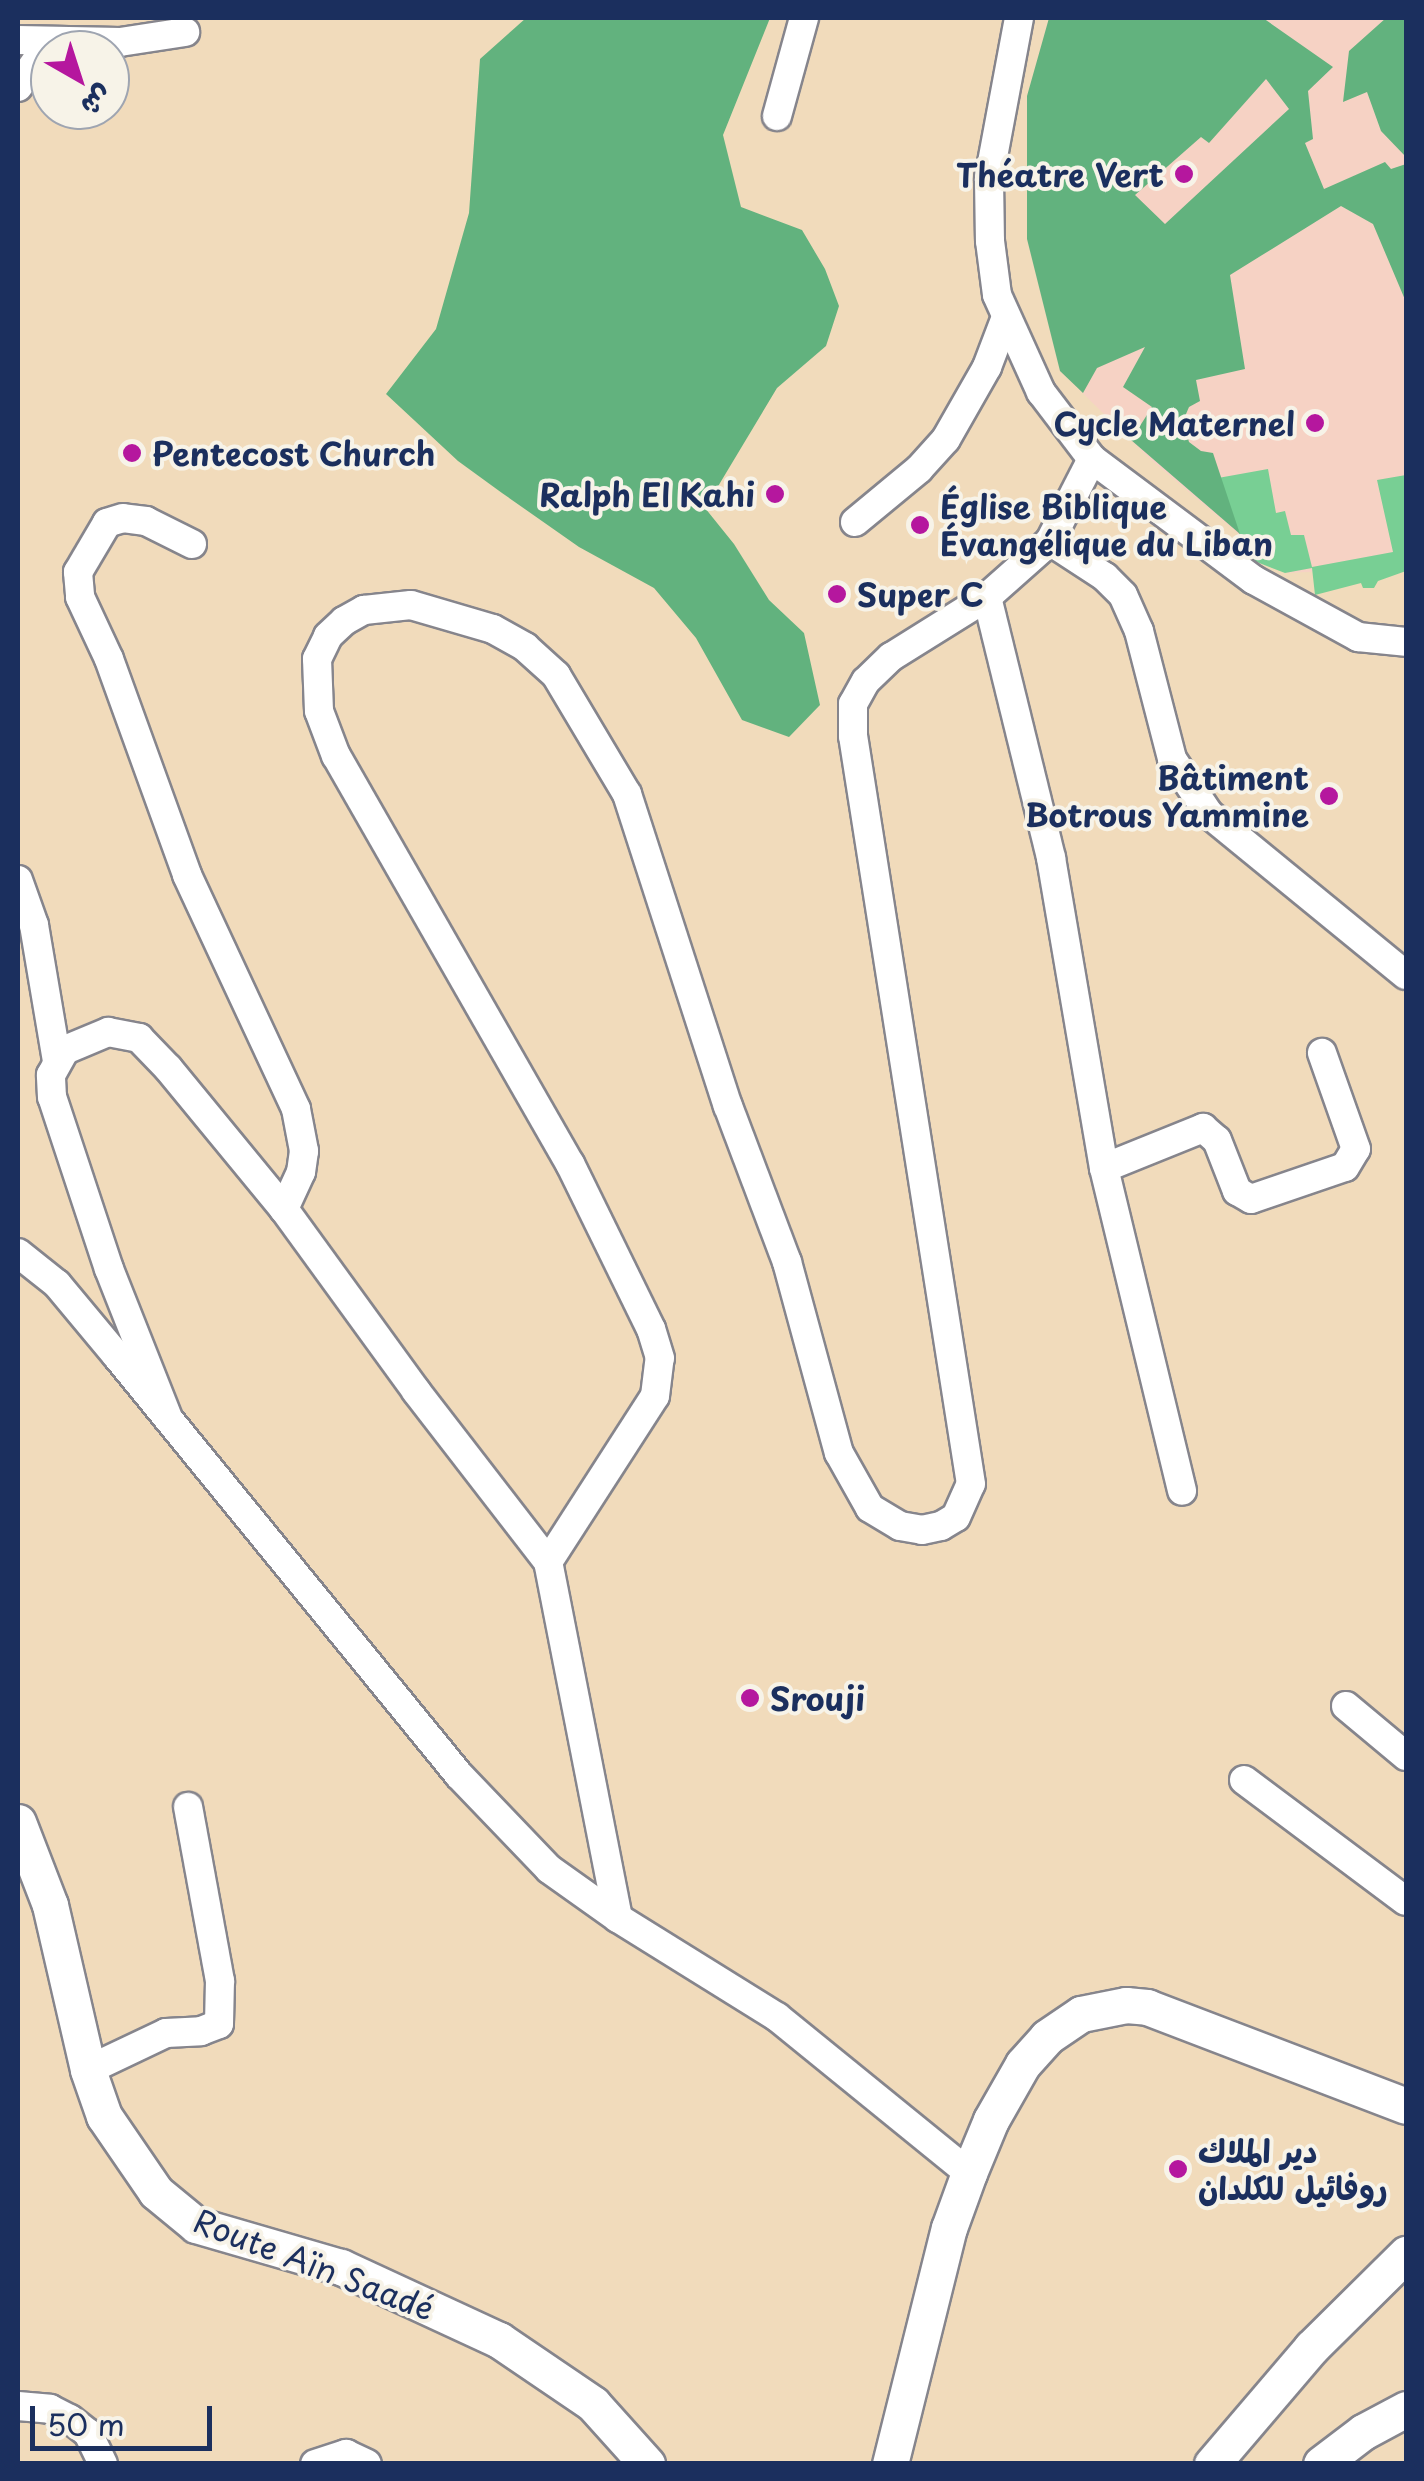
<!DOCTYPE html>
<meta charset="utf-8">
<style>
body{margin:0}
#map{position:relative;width:1424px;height:2481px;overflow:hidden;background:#f1dbbb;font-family:"Playpen Sans","Playpen Sans Arabic",sans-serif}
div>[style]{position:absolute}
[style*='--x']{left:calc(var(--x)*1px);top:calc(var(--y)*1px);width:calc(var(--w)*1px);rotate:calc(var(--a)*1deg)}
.built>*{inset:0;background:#f6d2c4}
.green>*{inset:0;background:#78cf94}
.forest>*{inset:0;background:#62b27e}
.roads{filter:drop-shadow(2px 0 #86858c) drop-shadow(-2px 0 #86858c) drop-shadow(0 2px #86858c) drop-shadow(0 -2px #86858c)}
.minor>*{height:28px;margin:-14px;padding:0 14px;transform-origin:14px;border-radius:14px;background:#fff}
.tertiary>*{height:35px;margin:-17.5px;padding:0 17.5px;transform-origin:17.5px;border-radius:17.5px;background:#fff}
.dots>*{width:28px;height:28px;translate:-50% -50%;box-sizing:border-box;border:5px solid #f7f3e8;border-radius:50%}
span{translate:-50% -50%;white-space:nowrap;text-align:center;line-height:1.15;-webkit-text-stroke:8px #f7f3e8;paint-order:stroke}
.poi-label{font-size:32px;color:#1b2f5e;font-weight:700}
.right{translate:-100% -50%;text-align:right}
.left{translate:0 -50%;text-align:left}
.street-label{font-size:32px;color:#1b2f5e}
.frame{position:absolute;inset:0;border:20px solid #1b2f5e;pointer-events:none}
.north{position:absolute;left:30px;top:30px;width:100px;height:100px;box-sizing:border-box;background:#f7f3e8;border:2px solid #9fa5b1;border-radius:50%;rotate:141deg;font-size:28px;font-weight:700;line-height:40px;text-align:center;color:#1b2f5e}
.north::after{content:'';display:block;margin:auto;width:35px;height:45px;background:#b5179e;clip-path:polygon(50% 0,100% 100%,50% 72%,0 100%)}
.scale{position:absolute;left:30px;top:2406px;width:182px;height:45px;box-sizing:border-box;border:5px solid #1b2f5e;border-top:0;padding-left:12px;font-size:30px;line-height:35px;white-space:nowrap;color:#1b2f5e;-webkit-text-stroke:8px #f7f3e8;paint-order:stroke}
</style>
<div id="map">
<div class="built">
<div style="clip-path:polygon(1049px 18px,1406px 18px,1406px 568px,1285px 573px,1150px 459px,1060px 371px,1027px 239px,1027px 96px)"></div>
</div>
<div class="green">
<div style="clip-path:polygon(1268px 469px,1276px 513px,1285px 511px,1291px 535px,1304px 535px,1312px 567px,1393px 552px,1377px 480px,1406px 475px,1406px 571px,1378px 581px,1374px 588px,1363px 588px,1361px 583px,1315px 595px,1312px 568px,1285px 573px,1249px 559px,1218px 478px)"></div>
</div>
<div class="forest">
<div style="clip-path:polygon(526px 18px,770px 18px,723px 135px,741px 207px,802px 230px,825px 269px,839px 306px,826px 346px,777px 388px,705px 508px,734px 544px,769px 600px,804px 633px,820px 705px,789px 737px,742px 720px,696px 638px,654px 588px,579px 547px,502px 493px,458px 461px,386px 394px,436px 329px,469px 213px,480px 59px)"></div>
<div style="clip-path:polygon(evenodd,1049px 18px,1263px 18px,1333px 67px,1308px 91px,1313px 139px,1305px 143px,1324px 189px,1385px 162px,1391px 169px,1406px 164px,1406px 302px,1373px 224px,1341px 206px,1230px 275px,1245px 369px,1196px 380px,1200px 401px,1189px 407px,1183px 421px,1189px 442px,1201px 451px,1213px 453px,1240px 534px,1131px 440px,1152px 407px,1123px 387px,1145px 347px,1097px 368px,1083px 393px,1060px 371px,1027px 239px,1027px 96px,1049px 18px,1266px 79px,1289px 109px,1165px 224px,1135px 195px,1201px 137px,1209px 143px,1266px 79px)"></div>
<div style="clip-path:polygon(1386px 18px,1406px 18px,1406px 157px,1381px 131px,1367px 92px,1343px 102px,1349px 51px)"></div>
</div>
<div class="roads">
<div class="minor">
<div style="--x:1019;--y:18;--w:164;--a:100.6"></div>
<div style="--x:989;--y:179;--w:62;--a:89.1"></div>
<div style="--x:990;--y:241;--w:54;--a:82.6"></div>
<div style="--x:997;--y:295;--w:107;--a:65.6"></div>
<div style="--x:1041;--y:392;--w:84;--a:52.7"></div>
<div style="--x:1092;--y:459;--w:202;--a:36.8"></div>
<div style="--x:1254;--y:580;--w:119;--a:28.7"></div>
<div style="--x:1358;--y:637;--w:48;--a:5.9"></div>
<div style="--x:18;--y:40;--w:102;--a:1.1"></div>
<div style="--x:120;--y:42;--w:66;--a:-8.7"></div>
<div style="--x:18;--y:87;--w:56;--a:-55.2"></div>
<div style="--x:777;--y:116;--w:102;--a:-74.6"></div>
<div style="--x:855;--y:522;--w:83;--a:-39.6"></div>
<div style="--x:919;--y:469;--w:40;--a:-48"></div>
<div style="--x:946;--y:439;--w:83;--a:-60.3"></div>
<div style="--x:987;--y:367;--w:53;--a:-69.2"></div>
<div style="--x:1050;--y:541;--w:66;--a:33.2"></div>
<div style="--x:1105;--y:577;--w:25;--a:45"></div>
<div style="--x:1123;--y:595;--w:39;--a:66"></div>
<div style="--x:1139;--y:631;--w:132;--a:75.5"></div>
<div style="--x:1172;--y:759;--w:66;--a:56.1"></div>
<div style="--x:1209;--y:814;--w:254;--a:39.3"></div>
<div style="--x:192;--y:544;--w:51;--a:-153.4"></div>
<div style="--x:146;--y:521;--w:23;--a:-173"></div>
<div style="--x:123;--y:518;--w:17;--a:163"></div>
<div style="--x:107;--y:523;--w:57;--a:120.6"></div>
<div style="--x:78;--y:572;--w:25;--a:85"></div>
<div style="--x:80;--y:597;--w:68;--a:64.9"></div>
<div style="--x:109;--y:659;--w:230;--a:70.1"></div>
<div style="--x:187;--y:875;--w:258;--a:65"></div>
<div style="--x:296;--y:1109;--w:43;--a:79.2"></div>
<div style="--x:304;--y:1151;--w:21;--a:98"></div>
<div style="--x:301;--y:1172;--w:41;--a:114.7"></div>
<div style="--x:987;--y:597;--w:269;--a:76.2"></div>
<div style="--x:1051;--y:858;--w:314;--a:80.3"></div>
<div style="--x:1104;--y:1168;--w:332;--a:76.4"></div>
<div style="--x:18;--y:880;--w:48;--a:70.4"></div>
<div style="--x:34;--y:925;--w:138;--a:80.4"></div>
<div style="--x:1104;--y:1168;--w:107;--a:-22"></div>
<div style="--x:1203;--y:1128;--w:18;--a:41"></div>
<div style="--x:1217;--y:1140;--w:55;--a:68.6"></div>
<div style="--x:1237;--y:1191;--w:16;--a:30"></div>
<div style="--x:1251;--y:1199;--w:99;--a:-18.8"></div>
<div style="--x:1345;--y:1167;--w:21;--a:-59"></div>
<div style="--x:1356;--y:1149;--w:102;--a:-109.5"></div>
<div style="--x:18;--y:1253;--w:50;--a:38.5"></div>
<div style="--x:57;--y:1284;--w:94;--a:50.2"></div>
<div style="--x:117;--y:1356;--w:541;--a:50.78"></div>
<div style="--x:459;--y:1775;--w:130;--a:46.2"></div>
<div style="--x:549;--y:1869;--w:85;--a:35.4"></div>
<div style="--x:168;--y:1418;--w:160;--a:-111.6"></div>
<div style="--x:109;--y:1269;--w:181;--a:-108.3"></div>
<div style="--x:52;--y:1097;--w:22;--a:-93"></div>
<div style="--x:51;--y:1075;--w:29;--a:-61"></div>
<div style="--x:65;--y:1050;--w:47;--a:-22.7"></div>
<div style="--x:108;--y:1032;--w:32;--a:11"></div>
<div style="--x:139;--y:1038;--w:42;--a:46"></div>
<div style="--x:168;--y:1068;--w:183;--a:50.6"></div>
<div style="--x:284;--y:1209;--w:225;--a:54"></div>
<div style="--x:416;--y:1391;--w:216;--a:52.3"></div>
<div style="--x:1346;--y:1706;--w:78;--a:39.8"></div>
<div style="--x:1244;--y:1780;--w:202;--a:36.8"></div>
<div style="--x:88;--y:2070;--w:86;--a:-25.4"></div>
<div style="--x:166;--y:2033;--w:35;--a:-3"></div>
<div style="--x:201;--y:2031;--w:19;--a:-21"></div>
<div style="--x:219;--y:2024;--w:43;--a:-88.7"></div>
<div style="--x:220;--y:1981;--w:177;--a:-100.4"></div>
<div style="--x:969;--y:2173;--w:247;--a:-140.9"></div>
<div style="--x:777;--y:2017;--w:187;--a:-148.1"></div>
<div style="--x:618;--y:1918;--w:363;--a:-101.1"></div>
<div style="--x:548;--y:1562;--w:197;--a:-57.2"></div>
<div style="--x:655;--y:1396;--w:38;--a:-83"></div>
<div style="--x:660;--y:1358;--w:30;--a:-107"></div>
<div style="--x:651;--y:1329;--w:184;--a:-116.1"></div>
<div style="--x:570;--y:1164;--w:470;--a:-119.8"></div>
<div style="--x:336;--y:756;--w:48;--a:-110.7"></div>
<div style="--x:319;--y:711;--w:52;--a:-92.2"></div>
<div style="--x:317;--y:659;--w:25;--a:-64"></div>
<div style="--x:328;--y:636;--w:22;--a:-43"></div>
<div style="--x:344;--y:621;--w:23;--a:-29"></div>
<div style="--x:364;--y:610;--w:47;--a:-6.1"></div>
<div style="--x:411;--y:605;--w:85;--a:16.3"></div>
<div style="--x:493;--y:629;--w:37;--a:29"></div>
<div style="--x:525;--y:647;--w:42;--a:42.1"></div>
<div style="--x:556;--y:675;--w:139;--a:59.2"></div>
<div style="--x:627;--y:794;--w:328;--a:72.1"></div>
<div style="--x:728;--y:1106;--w:167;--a:69.3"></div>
<div style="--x:787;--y:1262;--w:198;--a:74.8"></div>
<div style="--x:839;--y:1453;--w:63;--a:60.6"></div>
<div style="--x:870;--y:1508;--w:35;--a:31"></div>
<div style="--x:900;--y:1526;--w:22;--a:10"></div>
<div style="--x:922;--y:1530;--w:19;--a:-12"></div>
<div style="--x:941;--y:1526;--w:17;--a:-31"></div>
<div style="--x:956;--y:1517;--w:36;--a:-66"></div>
<div style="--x:971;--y:1484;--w:757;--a:-98.96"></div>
<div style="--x:853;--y:736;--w:32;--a:-90"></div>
<div style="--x:853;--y:704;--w:26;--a:-61"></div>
<div style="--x:866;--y:681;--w:35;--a:-44"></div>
<div style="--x:891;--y:657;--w:113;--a:-32"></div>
<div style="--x:987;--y:597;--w:84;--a:-41.6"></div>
<div style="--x:1050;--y:541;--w:92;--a:-62.9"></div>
<div style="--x:18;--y:2406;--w:32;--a:5"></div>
<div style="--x:50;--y:2409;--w:22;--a:27"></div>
<div style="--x:70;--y:2419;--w:23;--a:38"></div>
<div style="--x:88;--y:2433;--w:34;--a:64"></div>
<div style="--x:315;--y:2464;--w:33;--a:-18"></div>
<div style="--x:346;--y:2454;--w:23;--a:25"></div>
</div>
<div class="tertiary">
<div style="--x:18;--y:1822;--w:89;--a:68.9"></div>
<div style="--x:50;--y:1905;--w:169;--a:77"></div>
<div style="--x:88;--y:2070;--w:49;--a:70.8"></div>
<div style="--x:104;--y:2116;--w:92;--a:55.6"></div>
<div style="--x:156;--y:2192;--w:52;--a:39.5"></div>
<div style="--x:196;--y:2225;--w:151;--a:16.2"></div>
<div style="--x:341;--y:2267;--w:174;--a:24.8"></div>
<div style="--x:499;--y:2340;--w:114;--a:34.2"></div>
<div style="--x:593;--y:2404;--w:81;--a:48"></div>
<div style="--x:890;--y:2464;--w:243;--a:-76"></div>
<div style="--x:949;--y:2228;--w:59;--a:-70"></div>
<div style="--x:969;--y:2173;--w:57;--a:-67.5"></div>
<div style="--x:991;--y:2120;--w:64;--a:-60.3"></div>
<div style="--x:1023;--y:2064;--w:36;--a:-48"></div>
<div style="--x:1047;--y:2037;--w:41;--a:-34.1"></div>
<div style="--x:1081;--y:2014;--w:46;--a:-11.3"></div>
<div style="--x:1126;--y:2005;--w:21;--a:5"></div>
<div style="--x:1147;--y:2007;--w:277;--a:20.9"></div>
<div style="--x:1212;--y:2464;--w:153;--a:-49.5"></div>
<div style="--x:1311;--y:2348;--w:134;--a:-44.7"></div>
<div style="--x:1321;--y:2464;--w:53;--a:-37.3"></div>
<div style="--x:1363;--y:2432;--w:49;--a:-28.1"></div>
</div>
</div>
<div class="dots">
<div style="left:1184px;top:174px;background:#b5179e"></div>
<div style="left:1315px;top:423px;background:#b5179e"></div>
<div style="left:132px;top:453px;background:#b5179e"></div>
<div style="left:775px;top:494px;background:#b5179e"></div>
<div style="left:920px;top:525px;background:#b5179e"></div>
<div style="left:837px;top:594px;background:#b5179e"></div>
<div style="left:1329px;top:796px;background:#b5179e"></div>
<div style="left:750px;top:1698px;background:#b5179e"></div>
<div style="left:1178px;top:2169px;background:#b5179e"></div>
</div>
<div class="poi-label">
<span class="right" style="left:1164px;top:174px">Théatre Vert</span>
<span class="right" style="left:1295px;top:423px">Cycle Maternel</span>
<span class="left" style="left:152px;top:453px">Pentecost Church</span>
<span class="right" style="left:755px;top:494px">Ralph El Kahi</span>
<span class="left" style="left:940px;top:525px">Église Biblique<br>Évangélique du Liban</span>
<span class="left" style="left:857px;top:594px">Super C</span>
<span class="right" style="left:1309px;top:796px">Bâtiment<br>Botrous Yammine</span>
<span class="left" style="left:770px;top:1698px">Srouji</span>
<span class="left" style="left:1198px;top:2169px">دير الملاك<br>روفائيل للكلدان</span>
</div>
<div class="street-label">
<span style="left:314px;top:2264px;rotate:21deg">Route Aïn Saadé</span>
</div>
<div class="frame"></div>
<div class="north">ش</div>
<div class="scale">50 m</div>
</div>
